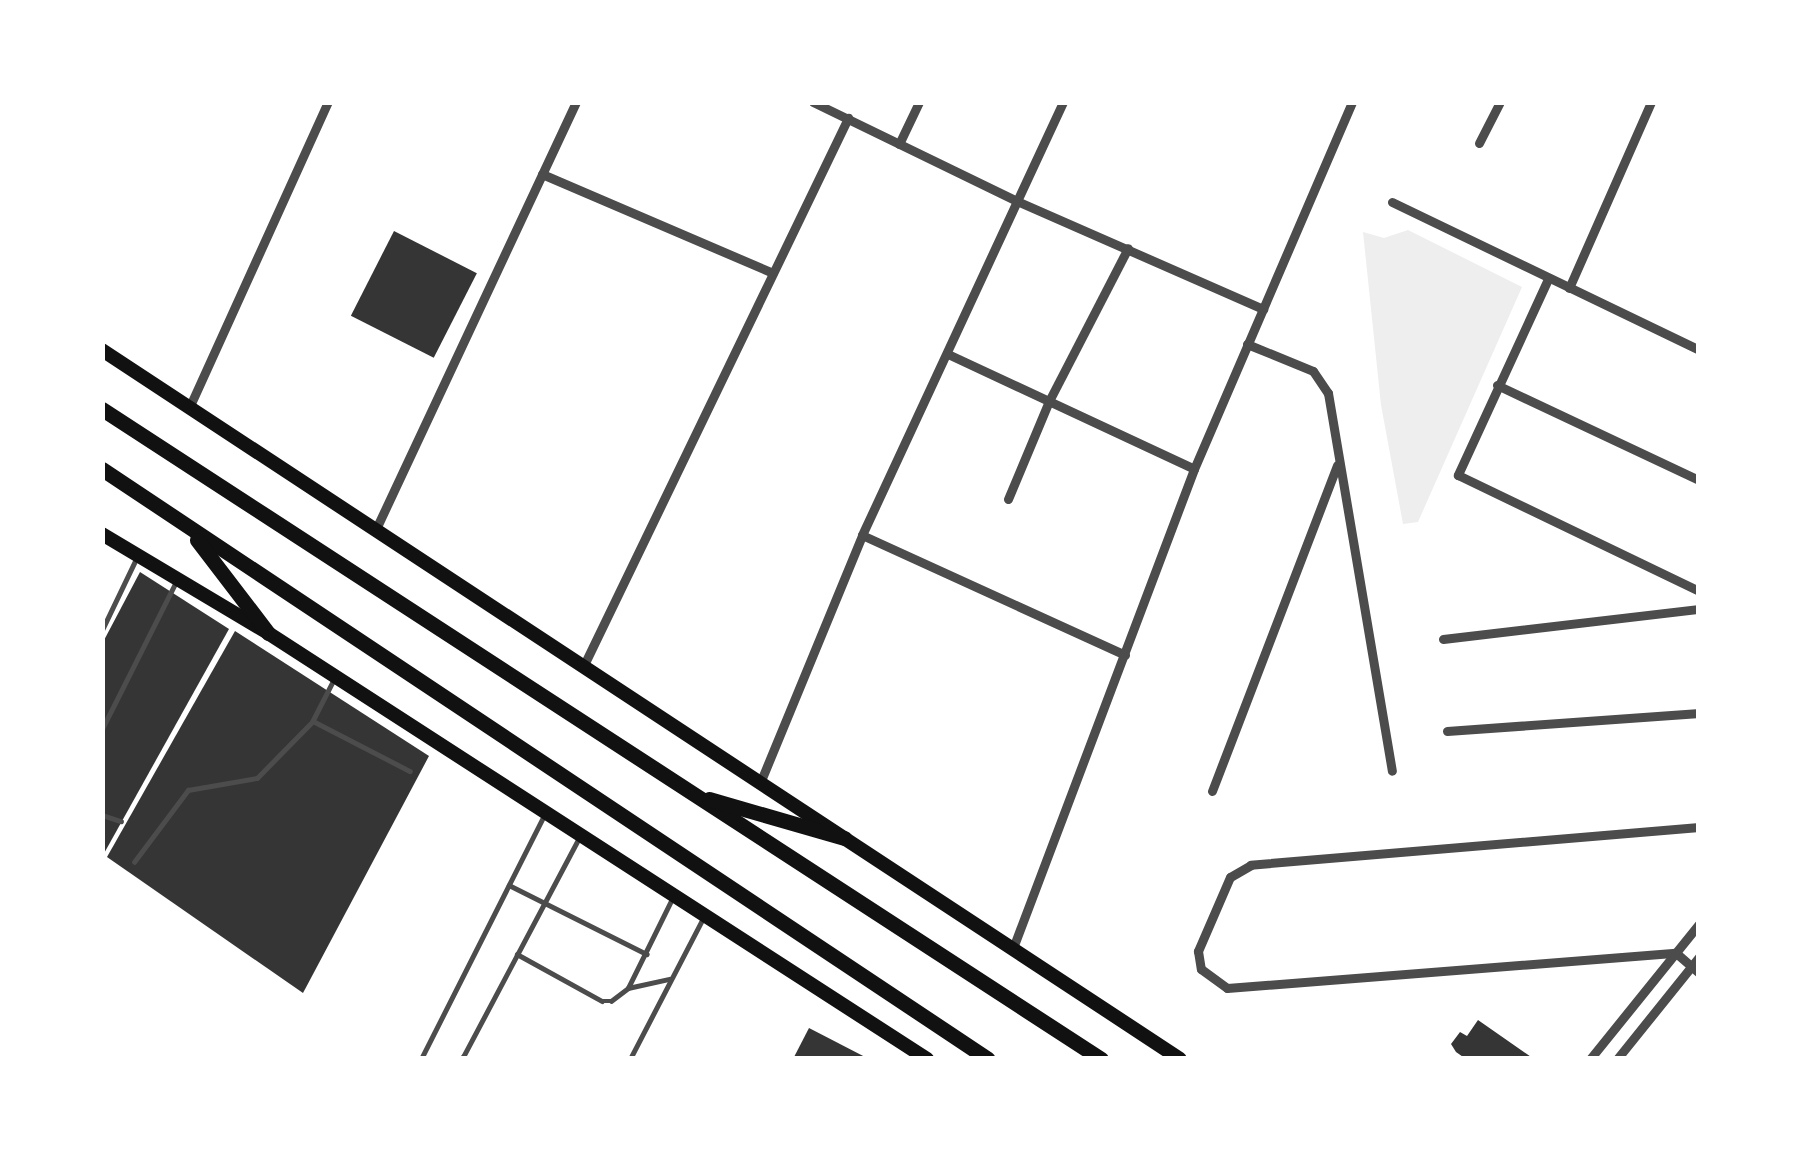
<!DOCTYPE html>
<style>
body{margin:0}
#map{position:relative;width:1801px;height:1161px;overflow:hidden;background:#fff;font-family:"Nunito Sans",sans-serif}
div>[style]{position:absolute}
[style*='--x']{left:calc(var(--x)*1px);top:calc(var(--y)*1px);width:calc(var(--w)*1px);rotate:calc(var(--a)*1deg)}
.green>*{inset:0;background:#eee}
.building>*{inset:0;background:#353535;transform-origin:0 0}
.service>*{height:4.5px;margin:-2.25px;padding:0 2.25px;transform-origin:2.25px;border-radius:2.25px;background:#4c4c4c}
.minor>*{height:9px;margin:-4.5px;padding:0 4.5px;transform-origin:4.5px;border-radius:4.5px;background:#4c4c4c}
.primary>*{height:14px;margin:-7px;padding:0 7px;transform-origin:7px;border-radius:7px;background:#111}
.trunk>*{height:15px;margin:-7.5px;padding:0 7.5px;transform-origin:7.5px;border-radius:7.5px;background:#111}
span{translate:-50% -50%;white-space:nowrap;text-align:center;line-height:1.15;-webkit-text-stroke:12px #fff;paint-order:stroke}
.frame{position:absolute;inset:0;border:105px solid #fff;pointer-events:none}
</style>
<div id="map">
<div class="green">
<div style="clip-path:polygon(1408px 230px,1522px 287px,1418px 522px,1403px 524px,1381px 405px,1363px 232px,1384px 238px)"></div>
</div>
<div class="building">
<div style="left:394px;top:231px;width:93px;height:95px;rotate:27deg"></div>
<div style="clip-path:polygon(140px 572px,229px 629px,102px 857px,102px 644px)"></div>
<div style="clip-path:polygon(235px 631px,429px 756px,303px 993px,107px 857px)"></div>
<div style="clip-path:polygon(1478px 1020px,1534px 1059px,1466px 1059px,1456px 1052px,1451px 1044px,1460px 1032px,1467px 1036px)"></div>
<div style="clip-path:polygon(809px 1028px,869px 1059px,793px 1059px)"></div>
</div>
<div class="service">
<div style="--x:102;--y:630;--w:79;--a:-64.4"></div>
<div style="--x:333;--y:682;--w:44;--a:117.1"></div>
<div style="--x:313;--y:721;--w:109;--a:27.3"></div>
<div style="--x:102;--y:729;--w:162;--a:-63.3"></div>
<div style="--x:102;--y:815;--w:20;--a:18"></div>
<div style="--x:134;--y:862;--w:90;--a:-53.1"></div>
<div style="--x:188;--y:790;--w:70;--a:-9.9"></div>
<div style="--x:257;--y:778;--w:80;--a:-45.5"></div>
<div style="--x:509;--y:885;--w:154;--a:26.6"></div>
<div style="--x:517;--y:954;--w:97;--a:28.9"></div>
<div style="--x:602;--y:1001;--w:9;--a:0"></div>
<div style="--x:611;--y:1001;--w:21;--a:-37"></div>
<div style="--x:628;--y:988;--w:97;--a:-63.7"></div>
<div style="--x:628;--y:988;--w:42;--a:-12.4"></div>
<div style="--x:421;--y:1059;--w:270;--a:-63.2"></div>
<div style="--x:468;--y:1059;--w:5;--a:-158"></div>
<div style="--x:463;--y:1057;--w:246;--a:-62.1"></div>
<div style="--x:630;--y:1059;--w:157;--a:-62.6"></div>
</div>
<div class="minor">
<div style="--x:813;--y:102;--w:227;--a:25.9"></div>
<div style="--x:1017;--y:201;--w:269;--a:23.7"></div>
<div style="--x:1479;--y:143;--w:46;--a:-62.9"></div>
<div style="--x:899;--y:144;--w:47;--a:-64.5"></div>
<div style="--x:542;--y:174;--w:251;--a:23.2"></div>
<div style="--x:1392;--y:202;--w:341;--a:25.7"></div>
<div style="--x:1548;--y:279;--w:216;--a:114.7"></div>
<div style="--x:1458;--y:475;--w:267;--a:25.7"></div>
<div style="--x:1569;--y:288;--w:203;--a:-66.2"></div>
<div style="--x:1247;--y:344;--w:71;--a:22.2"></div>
<div style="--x:1313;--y:371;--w:27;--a:56"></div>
<div style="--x:1328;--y:393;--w:383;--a:80.4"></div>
<div style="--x:950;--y:355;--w:269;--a:25"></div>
<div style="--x:1497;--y:385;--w:223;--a:25.2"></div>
<div style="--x:189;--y:408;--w:336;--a:-65.6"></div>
<div style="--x:1008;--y:499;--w:106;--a:-67.3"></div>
<div style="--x:1049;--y:401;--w:172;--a:-62.7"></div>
<div style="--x:375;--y:531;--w:474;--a:-64.9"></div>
<div style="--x:862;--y:535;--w:289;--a:24.5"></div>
<div style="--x:1443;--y:639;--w:258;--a:-6.7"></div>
<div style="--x:583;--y:667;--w:610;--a:-64.23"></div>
<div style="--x:1447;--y:731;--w:253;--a:-4.1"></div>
<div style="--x:760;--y:783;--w:268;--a:-67.6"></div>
<div style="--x:862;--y:535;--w:477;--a:-65.1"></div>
<div style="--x:1212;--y:791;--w:349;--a:-69"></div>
<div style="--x:1699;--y:827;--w:450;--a:175.2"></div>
<div style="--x:1251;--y:865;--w:24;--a:150"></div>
<div style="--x:1230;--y:877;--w:81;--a:113.4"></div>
<div style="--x:1198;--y:951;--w:18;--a:81"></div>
<div style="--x:1201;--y:969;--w:32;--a:36"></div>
<div style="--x:1227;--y:988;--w:450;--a:-4.5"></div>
<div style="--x:1676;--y:953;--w:30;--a:41"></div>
<div style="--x:1013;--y:948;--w:512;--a:-69.3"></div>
<div style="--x:1194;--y:469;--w:400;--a:-66.7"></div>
<div style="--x:1590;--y:1059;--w:174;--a:-51.1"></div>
<div style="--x:1617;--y:1059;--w:131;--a:-51.2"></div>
</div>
<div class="primary">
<div style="--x:102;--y:350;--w:1290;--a:33.33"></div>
<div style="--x:102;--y:534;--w:193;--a:30.8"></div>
<div style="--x:268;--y:633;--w:785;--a:32.88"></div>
</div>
<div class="trunk">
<div style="--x:102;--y:409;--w:1192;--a:33.05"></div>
<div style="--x:102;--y:469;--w:1064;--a:33.66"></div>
<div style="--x:197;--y:540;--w:117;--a:52.6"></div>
<div style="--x:709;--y:799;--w:141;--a:16.1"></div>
</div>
<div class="frame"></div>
</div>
